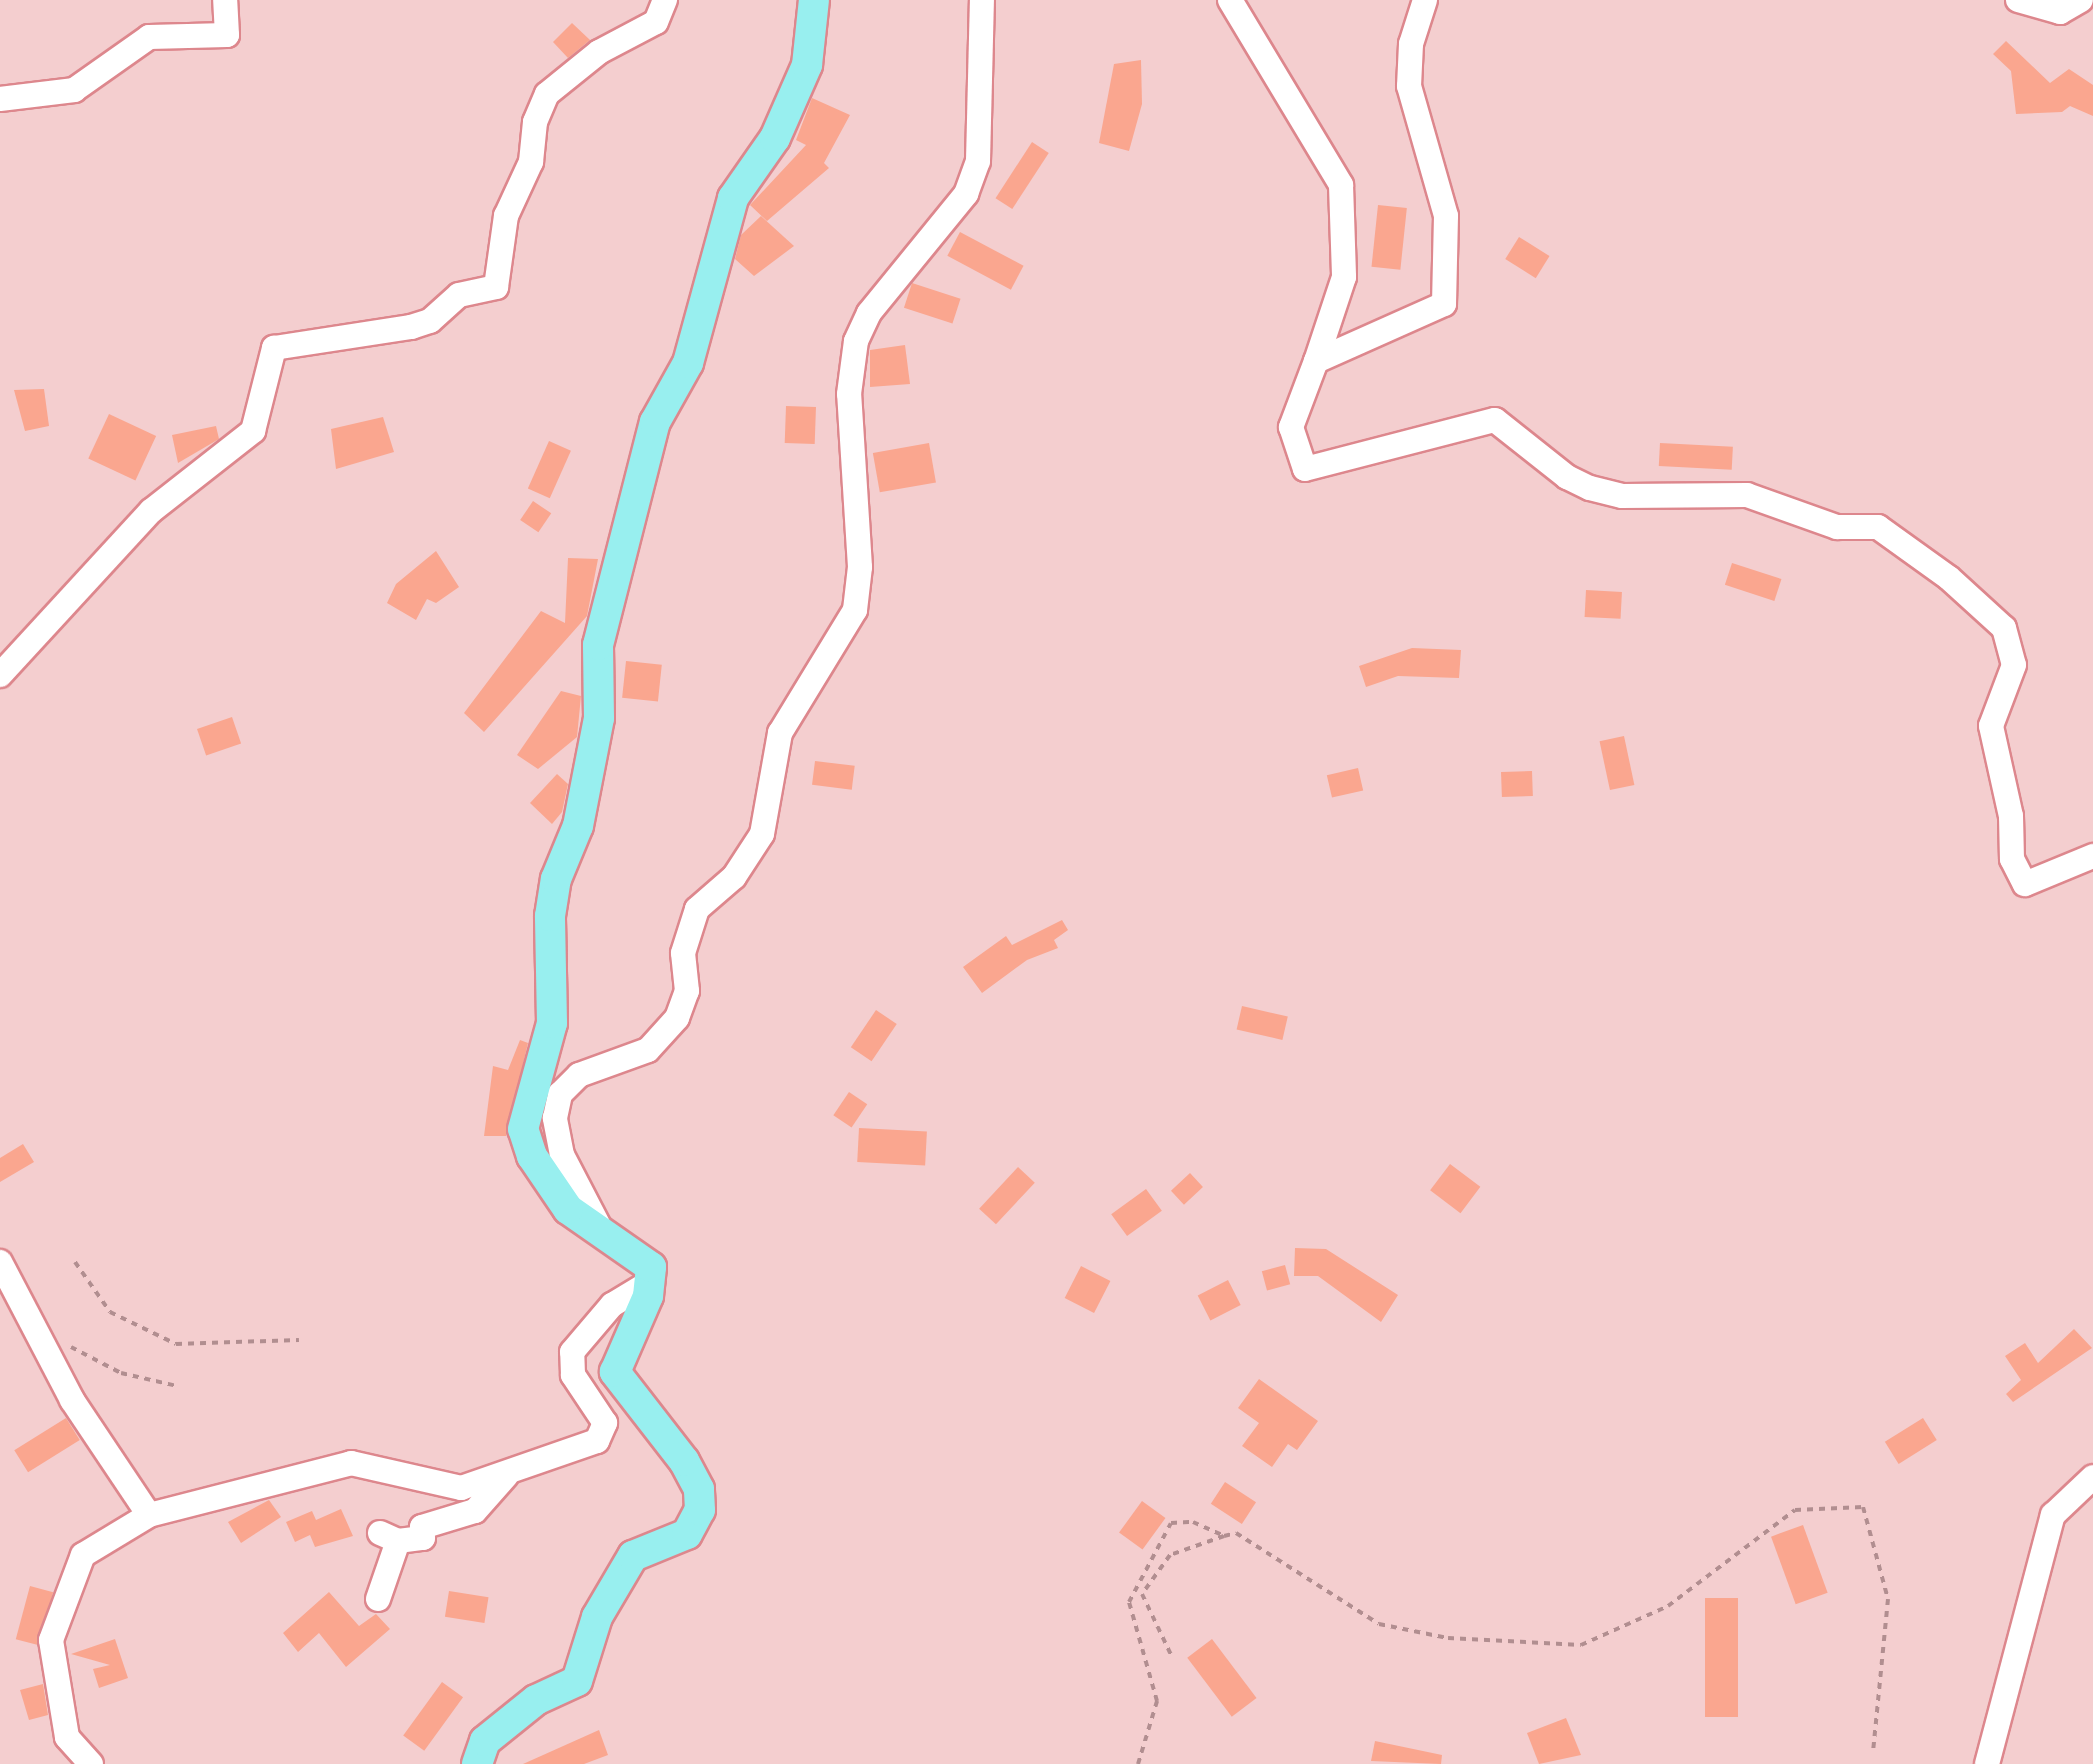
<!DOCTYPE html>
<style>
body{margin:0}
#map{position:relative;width:2093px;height:1764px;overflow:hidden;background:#f4cecf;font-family:"Alegreya Sans",sans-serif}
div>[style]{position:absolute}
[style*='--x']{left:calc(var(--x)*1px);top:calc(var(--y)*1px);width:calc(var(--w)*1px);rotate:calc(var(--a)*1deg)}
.building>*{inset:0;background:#faa68f;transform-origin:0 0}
.path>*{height:4px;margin-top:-2px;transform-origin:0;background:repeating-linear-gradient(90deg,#b18e90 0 6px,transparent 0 12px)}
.roads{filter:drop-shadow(2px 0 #dd878d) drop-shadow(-2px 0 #dd878d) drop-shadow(0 2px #dd878d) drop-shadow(0 -2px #dd878d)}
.minor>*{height:24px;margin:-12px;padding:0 12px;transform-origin:12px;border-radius:12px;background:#fff}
.major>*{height:30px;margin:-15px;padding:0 15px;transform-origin:15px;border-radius:15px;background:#98efef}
span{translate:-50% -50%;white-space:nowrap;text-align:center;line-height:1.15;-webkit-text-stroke:6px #f4cecf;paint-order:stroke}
</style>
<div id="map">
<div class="building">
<div style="clip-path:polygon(572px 23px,590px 40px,568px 58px,553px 42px)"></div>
<div style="clip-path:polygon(2006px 41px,2050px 83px,2069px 69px,2093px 85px,2093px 116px,2070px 106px,2062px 112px,2016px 114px,2011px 71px,1993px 54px)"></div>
<div style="clip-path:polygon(1141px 60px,1142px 104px,1129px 151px,1099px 143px,1114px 64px)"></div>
<div style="clip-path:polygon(812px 98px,850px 115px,824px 163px,829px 168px,767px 221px,750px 205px,806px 145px,796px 140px)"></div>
<div style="left:1032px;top:142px;width:20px;height:67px;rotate:33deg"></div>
<div style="left:1378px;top:205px;width:29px;height:62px;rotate:6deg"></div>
<div style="clip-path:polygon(761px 216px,794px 246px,754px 276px,735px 259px,741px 235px)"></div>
<div style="left:960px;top:232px;width:72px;height:27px;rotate:28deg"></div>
<div style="left:1519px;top:237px;width:36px;height:26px;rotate:32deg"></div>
<div style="left:912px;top:283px;width:51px;height:26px;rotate:18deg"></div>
<div style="clip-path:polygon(905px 345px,910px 384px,870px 387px,870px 350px)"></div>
<div style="clip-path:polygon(44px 389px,49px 426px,25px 431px,14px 390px)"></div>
<div style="left:786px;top:406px;width:30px;height:37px;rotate:2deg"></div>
<div style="left:109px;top:414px;width:52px;height:49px;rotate:25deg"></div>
<div style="clip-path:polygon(383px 417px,394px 452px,336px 469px,331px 429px)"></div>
<div style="clip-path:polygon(216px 426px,219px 439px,178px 463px,172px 435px)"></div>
<div style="left:549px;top:441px;width:24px;height:52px;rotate:24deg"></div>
<div style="left:929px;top:443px;width:40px;height:57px;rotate:80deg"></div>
<div style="left:1660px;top:443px;width:73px;height:23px;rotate:3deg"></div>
<div style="left:533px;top:501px;width:22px;height:23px;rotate:34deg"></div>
<div style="clip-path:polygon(436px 551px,459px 587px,436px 603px,427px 599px,416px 620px,387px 603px,396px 584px)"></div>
<div style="clip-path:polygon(568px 558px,598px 559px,587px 616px,484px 732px,464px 713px,541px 611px,565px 623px)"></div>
<div style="left:1732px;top:563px;width:52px;height:23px;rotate:18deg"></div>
<div style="left:1586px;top:590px;width:36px;height:27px;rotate:3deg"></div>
<div style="clip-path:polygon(1412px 648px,1461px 650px,1459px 678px,1398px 676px,1366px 687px,1359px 666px)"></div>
<div style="left:626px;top:661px;width:36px;height:37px;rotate:6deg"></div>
<div style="clip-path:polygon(561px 691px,581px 696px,577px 737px,538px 769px,517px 755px)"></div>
<div style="left:232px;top:717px;width:28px;height:37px;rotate:71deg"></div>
<div style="left:1624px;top:736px;width:50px;height:25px;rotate:78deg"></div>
<div style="left:815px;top:761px;width:40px;height:24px;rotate:7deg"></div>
<div style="left:1358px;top:768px;width:23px;height:32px;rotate:77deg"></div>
<div style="left:1532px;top:771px;width:25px;height:31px;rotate:88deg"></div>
<div style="clip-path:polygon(557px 774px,568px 784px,562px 812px,552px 824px,530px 803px)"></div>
<div style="clip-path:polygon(1062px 920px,1068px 930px,1054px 940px,1058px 948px,1027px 960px,982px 993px,963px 967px,1006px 936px,1012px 945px)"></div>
<div style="left:1242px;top:1006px;width:47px;height:24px;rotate:13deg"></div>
<div style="left:876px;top:1010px;width:25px;height:45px;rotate:34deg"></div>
<div style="clip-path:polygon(520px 1040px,528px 1043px,506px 1136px,484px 1136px,493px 1066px,508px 1070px)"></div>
<div style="left:849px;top:1092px;width:22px;height:28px;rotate:34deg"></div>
<div style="left:859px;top:1128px;width:68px;height:34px;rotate:3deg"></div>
<div style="clip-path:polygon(23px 1144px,34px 1162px,0 1182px,0 1158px)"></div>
<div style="left:1450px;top:1164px;width:38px;height:33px;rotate:37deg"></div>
<div style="left:1018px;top:1167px;width:23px;height:57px;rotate:43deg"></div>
<div style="left:1190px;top:1173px;width:19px;height:26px;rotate:47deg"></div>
<div style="left:1146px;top:1189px;width:27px;height:43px;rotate:54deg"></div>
<div style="clip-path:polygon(1295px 1248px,1326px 1249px,1398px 1295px,1381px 1322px,1318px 1276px,1294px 1276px)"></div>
<div style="left:1285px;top:1265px;width:20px;height:24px;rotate:75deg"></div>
<div style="left:1081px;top:1266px;width:33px;height:36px;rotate:27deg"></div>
<div style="left:1228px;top:1280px;width:28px;height:34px;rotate:63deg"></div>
<div style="clip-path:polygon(2074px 1329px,2092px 1348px,2013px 1402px,2006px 1394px,2021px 1380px,2005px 1356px,2025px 1343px,2038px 1363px)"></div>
<div style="clip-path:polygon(1259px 1379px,1318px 1421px,1297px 1450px,1288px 1444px,1272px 1467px,1242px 1446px,1259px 1423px,1238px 1408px)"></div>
<div style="left:66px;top:1418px;width:26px;height:61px;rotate:58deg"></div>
<div style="left:1923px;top:1418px;width:26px;height:45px;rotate:58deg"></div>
<div style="left:1225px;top:1482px;width:37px;height:26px;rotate:33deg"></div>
<div style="clip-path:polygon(269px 1500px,281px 1517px,241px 1543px,228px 1522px)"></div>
<div style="left:1142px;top:1501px;width:29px;height:39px;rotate:36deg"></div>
<div style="clip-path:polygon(341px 1509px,353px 1536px,315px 1547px,310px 1535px,295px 1542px,286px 1522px,312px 1511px,316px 1520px)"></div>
<div style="left:1803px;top:1525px;width:72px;height:34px;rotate:70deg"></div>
<div style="left:30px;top:1586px;width:24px;height:55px;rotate:15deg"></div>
<div style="left:449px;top:1591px;width:40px;height:26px;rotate:9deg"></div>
<div style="clip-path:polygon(329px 1592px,359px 1626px,376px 1614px,390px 1629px,346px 1667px,319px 1633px,298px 1652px,283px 1633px)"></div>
<div style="left:1705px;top:1598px;width:33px;height:119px"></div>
<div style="clip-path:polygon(115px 1639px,128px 1678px,99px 1688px,93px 1669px,110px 1665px,71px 1654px)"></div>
<div style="left:1212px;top:1639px;width:74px;height:31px;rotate:53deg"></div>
<div style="left:442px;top:1682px;width:26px;height:66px;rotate:36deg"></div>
<div style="clip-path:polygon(43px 1684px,48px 1715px,29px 1720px,20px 1690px)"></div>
<div style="clip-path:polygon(1566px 1718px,1581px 1755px,1539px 1764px,1527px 1733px)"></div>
<div style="clip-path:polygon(599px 1730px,608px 1755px,584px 1764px,523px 1764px)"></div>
<div style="clip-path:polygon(1375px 1741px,1442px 1755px,1441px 1764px,1371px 1761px)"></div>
</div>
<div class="path">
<div style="--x:75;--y:1262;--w:61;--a:55"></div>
<div style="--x:110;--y:1312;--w:73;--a:25.9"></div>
<div style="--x:176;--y:1344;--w:123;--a:-1.9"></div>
<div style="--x:71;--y:1347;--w:56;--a:27.5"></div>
<div style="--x:121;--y:1373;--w:57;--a:13.1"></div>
<div style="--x:1224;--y:1536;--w:12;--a:-14"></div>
<div style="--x:1236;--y:1533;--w:169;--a:32.5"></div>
<div style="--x:1379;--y:1624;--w:70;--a:11.5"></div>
<div style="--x:1448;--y:1638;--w:133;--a:3"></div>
<div style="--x:1581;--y:1645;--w:95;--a:-24.1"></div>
<div style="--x:1668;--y:1606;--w:159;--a:-37.1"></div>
<div style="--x:1795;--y:1510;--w:68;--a:-2.5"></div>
<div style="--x:1863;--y:1507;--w:95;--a:74.8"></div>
<div style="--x:1888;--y:1599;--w:153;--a:95.6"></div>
<div style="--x:1138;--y:1764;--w:66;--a:-73.2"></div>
<div style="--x:1157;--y:1701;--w:103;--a:-105.8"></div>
<div style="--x:1129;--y:1602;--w:89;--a:-62"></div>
<div style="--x:1171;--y:1523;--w:22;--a:-3"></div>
<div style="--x:1193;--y:1522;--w:34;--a:24"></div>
<div style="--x:1224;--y:1536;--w:57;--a:160.6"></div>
<div style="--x:1170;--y:1555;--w:48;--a:125.7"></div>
<div style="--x:1142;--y:1594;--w:70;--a:64.5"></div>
</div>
<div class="roads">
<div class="minor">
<div style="--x:1230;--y:0;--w:216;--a:59"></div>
<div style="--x:1341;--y:185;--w:92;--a:88.1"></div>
<div style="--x:1344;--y:277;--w:89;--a:108.4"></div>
<div style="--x:1425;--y:0;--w:46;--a:107.7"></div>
<div style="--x:1411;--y:44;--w:42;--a:92.7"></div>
<div style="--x:1409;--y:86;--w:135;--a:74.1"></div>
<div style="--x:1446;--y:216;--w:88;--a:91.3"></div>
<div style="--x:1444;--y:304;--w:140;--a:156"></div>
<div style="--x:1316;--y:361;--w:71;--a:110.7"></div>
<div style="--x:1291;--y:427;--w:44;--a:71.6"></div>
<div style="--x:1305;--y:469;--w:196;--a:-14.5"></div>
<div style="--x:1495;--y:420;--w:92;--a:38.4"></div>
<div style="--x:1567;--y:477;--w:25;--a:26"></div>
<div style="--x:1590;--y:488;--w:33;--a:14"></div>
<div style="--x:1622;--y:496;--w:125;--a:-0.5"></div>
<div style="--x:1747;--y:495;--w:96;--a:19.6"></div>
<div style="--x:1837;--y:527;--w:41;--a:0"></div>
<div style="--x:1878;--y:527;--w:87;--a:35.7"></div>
<div style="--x:1949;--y:578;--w:74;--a:42.3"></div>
<div style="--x:2004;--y:628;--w:38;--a:75"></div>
<div style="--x:2014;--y:665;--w:65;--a:110.7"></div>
<div style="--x:1991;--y:726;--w:92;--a:77.5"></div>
<div style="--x:2011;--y:816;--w:43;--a:88.7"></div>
<div style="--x:2012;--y:859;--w:28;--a:63"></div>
<div style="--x:2025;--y:884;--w:74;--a:-22.4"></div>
<div style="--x:2018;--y:0;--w:44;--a:15.9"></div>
<div style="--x:2060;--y:12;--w:24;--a:-30"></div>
<div style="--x:0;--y:99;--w:75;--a:-6.9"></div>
<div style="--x:74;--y:90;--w:92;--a:-35.2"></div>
<div style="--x:149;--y:37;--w:78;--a:-1.5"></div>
<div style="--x:227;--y:35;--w:35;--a:-93"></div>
<div style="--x:0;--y:675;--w:223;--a:-47.4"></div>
<div style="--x:151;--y:511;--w:130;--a:-38.1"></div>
<div style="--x:253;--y:431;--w:86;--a:-75.8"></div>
<div style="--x:274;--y:348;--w:139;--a:-8.7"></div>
<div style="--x:411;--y:327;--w:20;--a:-18"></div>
<div style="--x:430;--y:321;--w:39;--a:-42"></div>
<div style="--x:459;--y:295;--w:38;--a:-12"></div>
<div style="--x:496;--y:287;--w:72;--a:-82"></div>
<div style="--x:506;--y:216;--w:60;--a:-65.2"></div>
<div style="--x:531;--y:162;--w:40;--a:-84.3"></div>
<div style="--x:535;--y:122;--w:30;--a:-67"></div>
<div style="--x:547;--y:94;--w:67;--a:-38.9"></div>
<div style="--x:599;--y:52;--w:64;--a:-27.8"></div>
<div style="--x:656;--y:22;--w:24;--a:-68"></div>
<div style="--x:601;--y:1230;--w:85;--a:-117.5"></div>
<div style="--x:562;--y:1155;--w:38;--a:-101"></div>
<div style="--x:555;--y:1118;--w:25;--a:-78"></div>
<div style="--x:560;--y:1094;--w:27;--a:-45"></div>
<div style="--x:579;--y:1075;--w:73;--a:-19.9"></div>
<div style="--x:648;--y:1050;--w:43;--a:-47.8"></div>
<div style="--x:677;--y:1018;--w:29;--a:-70"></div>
<div style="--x:687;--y:991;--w:38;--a:-96"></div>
<div style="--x:683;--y:953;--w:46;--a:-72.3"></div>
<div style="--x:697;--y:909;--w:49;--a:-40.9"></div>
<div style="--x:734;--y:877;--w:51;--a:-56.9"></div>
<div style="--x:762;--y:834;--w:103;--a:-79.9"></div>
<div style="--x:780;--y:733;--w:144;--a:-58.6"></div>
<div style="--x:855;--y:610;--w:43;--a:-83.4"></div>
<div style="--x:860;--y:567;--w:173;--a:-93.6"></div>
<div style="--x:849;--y:394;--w:53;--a:-82.5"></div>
<div style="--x:856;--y:341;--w:31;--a:-65"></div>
<div style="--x:869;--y:313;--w:154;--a:-50.8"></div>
<div style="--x:966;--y:194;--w:35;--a:-70"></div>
<div style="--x:978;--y:161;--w:161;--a:-88.6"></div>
<div style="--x:0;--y:1262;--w:156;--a:62.4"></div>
<div style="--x:72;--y:1400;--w:138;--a:56.2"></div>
<div style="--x:380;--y:1533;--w:20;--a:24"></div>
<div style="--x:398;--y:1541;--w:25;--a:-7"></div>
<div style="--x:423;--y:1538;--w:11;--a:-95"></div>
<div style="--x:422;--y:1527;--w:55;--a:-16.8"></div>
<div style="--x:475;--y:1511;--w:47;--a:-48.5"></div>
<div style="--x:378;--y:1599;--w:61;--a:-71"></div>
<div style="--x:91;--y:1764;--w:36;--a:-132"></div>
<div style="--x:67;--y:1737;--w:98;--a:-99.4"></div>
<div style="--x:51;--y:1640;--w:91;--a:-69.4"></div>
<div style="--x:83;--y:1555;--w:77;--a:-31.2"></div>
<div style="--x:149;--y:1515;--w:209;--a:-14.4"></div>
<div style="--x:351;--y:1463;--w:113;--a:12.8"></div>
<div style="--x:461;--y:1488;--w:144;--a:-19.1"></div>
<div style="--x:597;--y:1441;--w:20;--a:-66"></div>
<div style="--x:605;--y:1423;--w:58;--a:-123.7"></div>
<div style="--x:573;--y:1375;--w:23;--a:-92"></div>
<div style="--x:572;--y:1352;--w:62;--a:-49.6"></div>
<div style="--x:612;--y:1305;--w:41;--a:-31"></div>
<div style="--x:1987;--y:1764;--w:258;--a:-75.2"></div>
<div style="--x:2053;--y:1515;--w:55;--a:-43.5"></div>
</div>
<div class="major">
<div style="--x:477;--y:1764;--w:24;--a:-71"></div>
<div style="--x:485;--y:1741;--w:65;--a:-38.8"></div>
<div style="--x:536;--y:1700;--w:45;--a:-24.9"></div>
<div style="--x:577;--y:1681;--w:67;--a:-72.6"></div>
<div style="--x:597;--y:1617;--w:71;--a:-59.5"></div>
<div style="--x:633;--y:1556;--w:58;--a:-22.2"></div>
<div style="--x:687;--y:1534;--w:27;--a:-62"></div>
<div style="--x:700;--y:1510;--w:21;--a:-93"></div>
<div style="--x:699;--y:1489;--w:32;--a:-118"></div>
<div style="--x:684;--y:1461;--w:113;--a:-127.8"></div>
<div style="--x:615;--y:1372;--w:83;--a:-66.5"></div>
<div style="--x:648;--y:1296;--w:29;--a:-84"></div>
<div style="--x:651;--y:1267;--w:101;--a:-145.1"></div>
<div style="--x:568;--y:1209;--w:64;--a:-124.2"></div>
<div style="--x:532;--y:1156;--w:28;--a:-108"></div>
<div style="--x:523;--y:1129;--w:110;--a:-74.7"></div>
<div style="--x:552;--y:1023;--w:107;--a:-91.1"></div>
<div style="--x:550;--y:916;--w:37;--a:-81"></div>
<div style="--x:556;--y:879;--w:57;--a:-67.5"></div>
<div style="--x:578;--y:826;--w:110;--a:-79"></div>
<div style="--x:599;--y:718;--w:73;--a:-90.8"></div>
<div style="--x:598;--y:645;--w:230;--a:-75.7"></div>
<div style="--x:655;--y:422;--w:68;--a:-60.8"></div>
<div style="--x:688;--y:363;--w:171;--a:-74.7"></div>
<div style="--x:733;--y:198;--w:73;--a:-55"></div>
<div style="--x:775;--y:138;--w:80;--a:-66.3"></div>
<div style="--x:807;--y:65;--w:65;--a:-83.9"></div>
</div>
</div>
</div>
